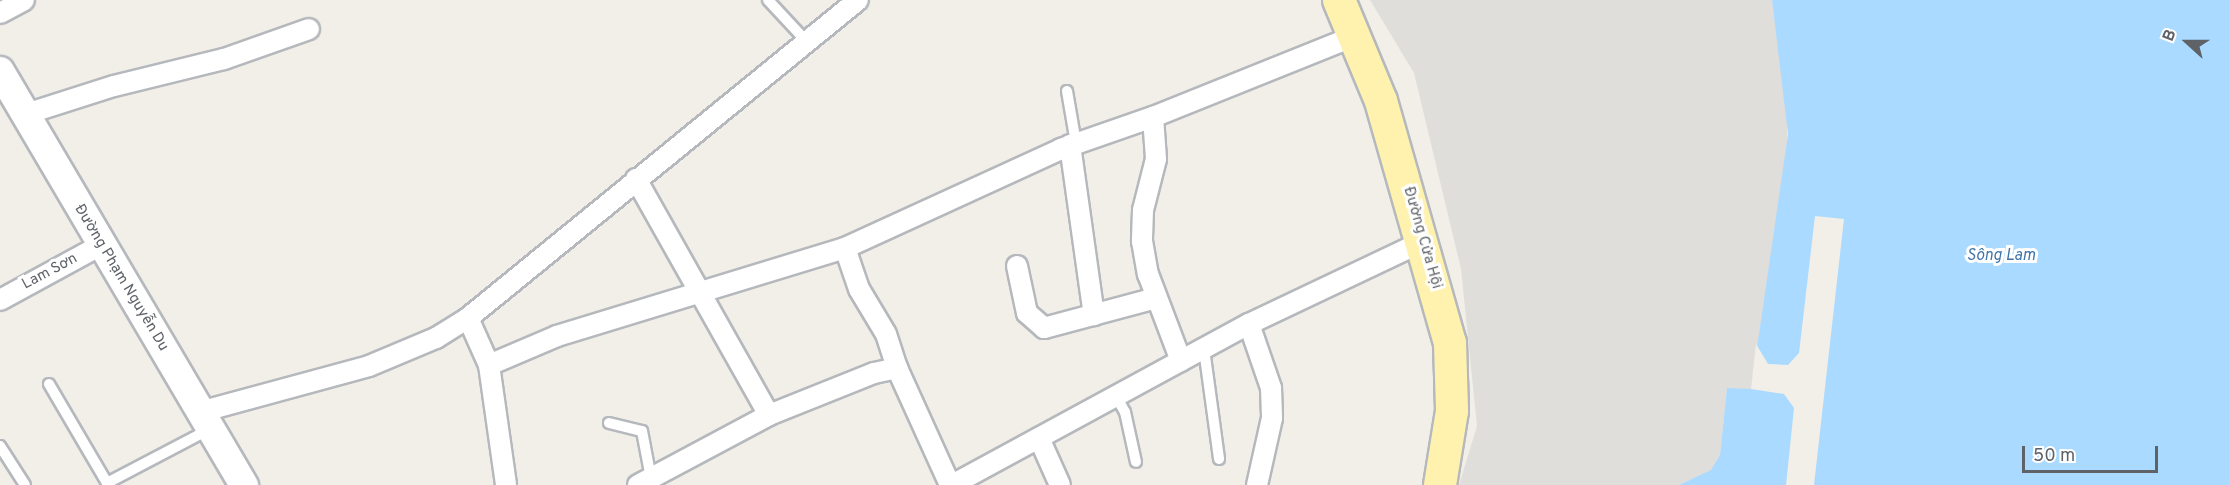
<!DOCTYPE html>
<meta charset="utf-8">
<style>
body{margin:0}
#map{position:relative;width:2229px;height:485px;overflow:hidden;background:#f1efe8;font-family:Overpass,sans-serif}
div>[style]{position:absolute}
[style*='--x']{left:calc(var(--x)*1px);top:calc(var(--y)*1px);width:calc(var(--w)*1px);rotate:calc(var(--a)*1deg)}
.industrial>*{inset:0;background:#e0deda}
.water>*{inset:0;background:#aadaff}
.pier>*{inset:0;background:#f1efe8}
.roads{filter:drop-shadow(2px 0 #b5b8bc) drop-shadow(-2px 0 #b5b8bc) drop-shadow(0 2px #b5b8bc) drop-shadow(0 -2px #b5b8bc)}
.service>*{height:10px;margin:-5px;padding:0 5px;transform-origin:5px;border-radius:5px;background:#fff}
.minor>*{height:20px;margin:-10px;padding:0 10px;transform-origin:10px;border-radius:10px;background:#fff}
.secondary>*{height:28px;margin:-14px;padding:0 14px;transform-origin:14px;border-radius:14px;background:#fff}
.primary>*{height:32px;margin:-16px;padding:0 16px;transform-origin:16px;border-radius:16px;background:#fff2af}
span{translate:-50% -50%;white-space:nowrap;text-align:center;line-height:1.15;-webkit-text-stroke:6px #fff;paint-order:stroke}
.street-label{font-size:15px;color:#5f6368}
.water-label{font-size:16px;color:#4174aa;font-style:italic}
.north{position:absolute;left:2157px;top:12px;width:60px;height:60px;-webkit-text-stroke:4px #fff;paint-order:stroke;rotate:291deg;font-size:16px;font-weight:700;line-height:24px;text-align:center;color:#5f6368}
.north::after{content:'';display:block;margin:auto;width:21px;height:27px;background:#5f6368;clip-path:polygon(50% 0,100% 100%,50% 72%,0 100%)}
.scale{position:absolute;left:2022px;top:446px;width:136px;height:27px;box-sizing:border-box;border:3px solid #5f6368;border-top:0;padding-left:8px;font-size:18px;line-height:21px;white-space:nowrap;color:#5f6368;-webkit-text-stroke:4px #fff;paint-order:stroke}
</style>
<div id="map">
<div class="industrial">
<div style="clip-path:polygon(1370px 0,1772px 0,1787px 113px,1787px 145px,1751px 389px,1727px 389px,1720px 455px,1712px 470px,1679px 485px,1459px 485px,1477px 426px,1461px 269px,1414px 73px)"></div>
</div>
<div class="water">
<div style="clip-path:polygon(1772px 0,2229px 0,2229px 485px,1679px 485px,1711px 470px,1720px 455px,1727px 388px,1751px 389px,1788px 134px)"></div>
</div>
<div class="pier">
<div style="clip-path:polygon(1815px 216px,1844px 219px,1814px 485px,1786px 485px,1794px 408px,1784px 394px,1751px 389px,1756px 344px,1768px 364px,1788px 365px,1799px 353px)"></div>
</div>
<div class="roads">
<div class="service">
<div style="--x:768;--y:0;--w:57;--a:47.1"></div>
<div style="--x:1067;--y:91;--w:53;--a:80.2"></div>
<div style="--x:1204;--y:349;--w:111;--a:82.2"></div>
<div style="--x:49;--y:384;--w:115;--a:59.6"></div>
<div style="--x:107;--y:483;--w:116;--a:-27.7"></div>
<div style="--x:1116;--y:396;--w:18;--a:61"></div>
<div style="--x:1125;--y:412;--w:51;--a:77.6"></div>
<div style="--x:609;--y:423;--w:34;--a:14"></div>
<div style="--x:642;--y:431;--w:48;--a:79.2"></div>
<div style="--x:0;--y:446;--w:46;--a:57.3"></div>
</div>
<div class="minor">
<div style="--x:0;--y:13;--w:27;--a:-28"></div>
<div style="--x:26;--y:114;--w:92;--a:-17.7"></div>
<div style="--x:114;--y:86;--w:113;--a:-13.8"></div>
<div style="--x:224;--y:59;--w:90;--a:-19.4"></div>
<div style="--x:1153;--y:117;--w:42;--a:85.9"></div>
<div style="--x:1156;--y:159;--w:53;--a:104.3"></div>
<div style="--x:1143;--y:210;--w:31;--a:92"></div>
<div style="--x:1142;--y:241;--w:34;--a:80"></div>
<div style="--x:1148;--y:274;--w:93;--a:69.2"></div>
<div style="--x:1070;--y:145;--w:172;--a:82"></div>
<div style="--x:636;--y:179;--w:271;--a:60.6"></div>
<div style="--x:845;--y:248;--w:43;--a:71.1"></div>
<div style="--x:859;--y:289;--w:52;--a:59"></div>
<div style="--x:886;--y:334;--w:36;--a:72"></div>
<div style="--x:897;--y:368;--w:128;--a:65.6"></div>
<div style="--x:1017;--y:266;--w:48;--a:78"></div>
<div style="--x:1027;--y:313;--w:23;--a:41"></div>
<div style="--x:1044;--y:328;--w:116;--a:-15"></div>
<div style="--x:0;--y:300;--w:115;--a:-28.6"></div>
<div style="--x:468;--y:318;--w:51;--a:65.9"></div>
<div style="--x:489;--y:365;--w:121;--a:81.9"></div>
<div style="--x:1249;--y:324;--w:68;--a:71"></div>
<div style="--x:1271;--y:388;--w:30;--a:88"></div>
<div style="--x:1272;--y:418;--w:69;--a:102.6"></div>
<div style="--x:489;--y:365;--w:74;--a:-23.1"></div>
<div style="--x:557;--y:336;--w:301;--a:-17"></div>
<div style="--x:845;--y:248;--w:238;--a:-24.6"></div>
<div style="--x:1061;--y:149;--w:97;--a:-19.2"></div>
<div style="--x:1153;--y:117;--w:218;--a:-21.9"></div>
<div style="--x:200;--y:412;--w:175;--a:-15.2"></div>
<div style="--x:369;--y:366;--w:73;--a:-22.7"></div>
<div style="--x:436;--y:338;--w:38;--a:-32"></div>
<div style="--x:468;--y:318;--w:503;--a:-39.19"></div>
<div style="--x:1039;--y:438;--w:51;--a:65.9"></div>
<div style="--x:638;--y:485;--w:149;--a:-28.1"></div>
<div style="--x:769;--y:415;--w:113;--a:-21.8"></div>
<div style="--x:874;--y:373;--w:24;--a:-12"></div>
<div style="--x:952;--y:485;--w:338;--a:-28.5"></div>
<div style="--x:1249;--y:324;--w:194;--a:-25.4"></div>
</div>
<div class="secondary">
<div style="--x:0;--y:71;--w:481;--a:59.5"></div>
</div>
<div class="primary">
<div style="--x:1339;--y:0;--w:109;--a:67.4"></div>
<div style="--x:1381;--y:101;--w:252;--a:74.1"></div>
<div style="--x:1450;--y:343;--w:68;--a:88.3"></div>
<div style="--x:1452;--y:411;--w:75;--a:99.2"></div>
</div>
</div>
<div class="street-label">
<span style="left:1422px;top:238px;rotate:74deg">Đường Cửa Hội</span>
<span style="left:50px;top:272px;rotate:-28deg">Lam Sơn</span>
<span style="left:121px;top:278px;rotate:59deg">Đường Phạm Nguyễn Du</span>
</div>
<div class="water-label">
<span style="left:2001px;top:256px">Sông Lam</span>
</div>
<div class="north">B</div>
<div class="scale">50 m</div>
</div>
